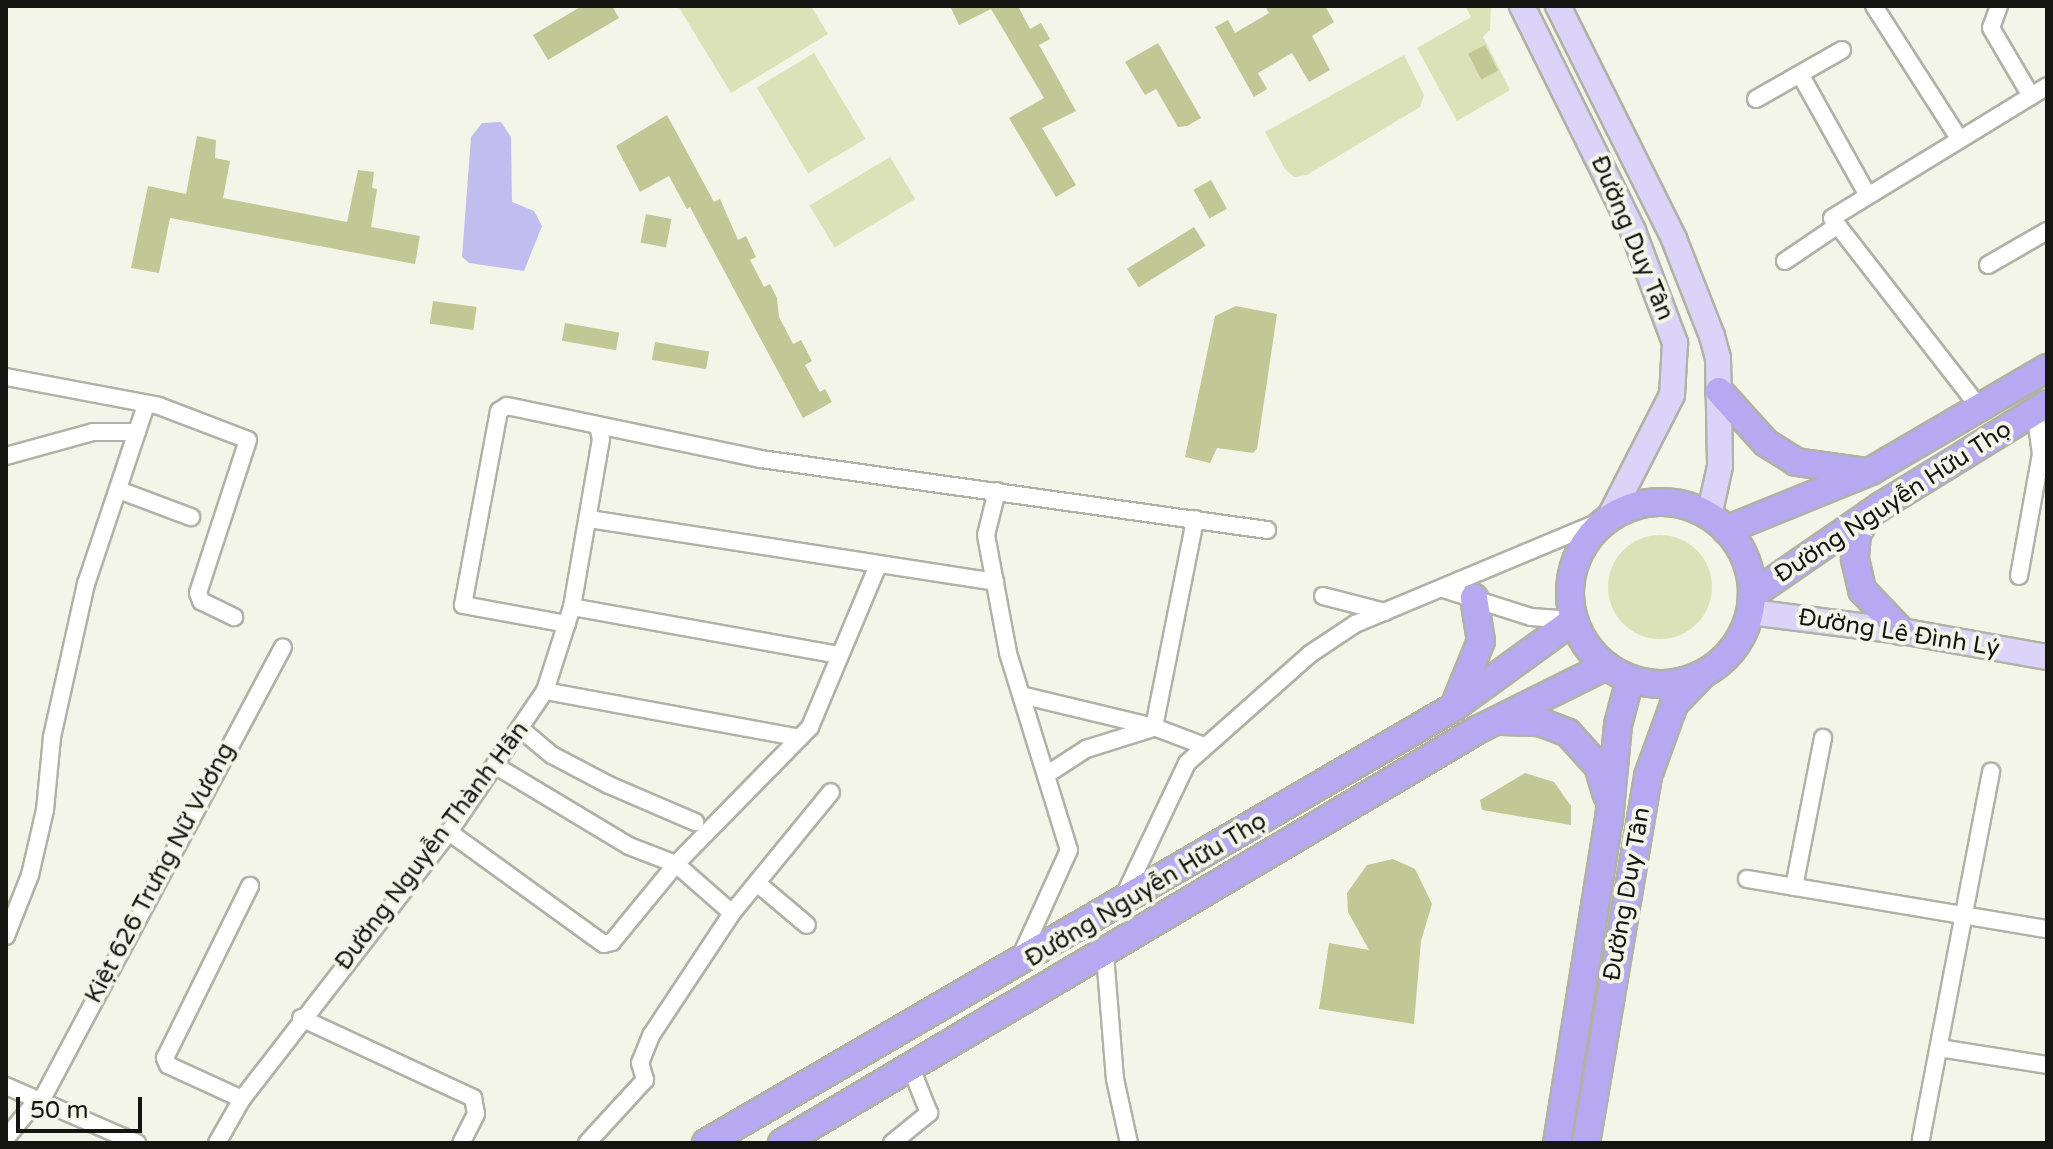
<!DOCTYPE html>
<meta charset="utf-8">
<style>
body{margin:0}
#map{position:relative;width:2053px;height:1149px;overflow:hidden;background:#f3f5e9;font-family:"Varela Round",sans-serif}
div>[style]{position:absolute}
[style*='--x']{left:calc(var(--x)*1px);top:calc(var(--y)*1px);width:calc(var(--w)*1px);rotate:calc(var(--a)*1deg)}
.green>*{inset:0;background:#dce2b8;transform-origin:0 0}
.round{border-radius:50%}
.water>*{inset:0;background:#c1bdee}
.building>*{inset:0;background:#c1c895;transform-origin:0 0}
.roads{filter:drop-shadow(2px 0 #b0b2a7) drop-shadow(-2px 0 #b0b2a7) drop-shadow(0 2px #b0b2a7) drop-shadow(0 -2px #b0b2a7)}
.street>*{height:16px;margin:-8px;padding:0 8px;transform-origin:8px;border-radius:8px;background:#fff}
.secondary>*{height:24px;margin:-12px;padding:0 12px;transform-origin:12px;border-radius:12px;background:#dbd4f8}
.primary>*{height:26px;margin:-13px;padding:0 13px;transform-origin:13px;border-radius:13px;background:#b6a9f2}
.primary>.ring{margin:-13px;padding:0;box-sizing:content-box;background:none;border:26px solid #b6a9f2;border-radius:50%}
span{translate:-50% -50%;white-space:nowrap;text-align:center;line-height:1.15;-webkit-text-stroke:8px #f3f5e9;paint-order:stroke}
.street-label{font-size:24px;color:#141511}
.frame{position:absolute;inset:0;border:8px solid #141511;pointer-events:none}
.scale{position:absolute;left:16px;top:1097px;width:126px;height:36px;box-sizing:border-box;border:4px solid #141511;border-top:0;padding-left:10px;font-size:24px;line-height:28px;white-space:nowrap;color:#141511;-webkit-text-stroke:6px #f3f5e9;paint-order:stroke}
</style>
<div id="map">
<div class="green">
<div style="clip-path:polygon(678px 6px,811px 6px,828px 34px,731px 93px)"></div>
<div style="clip-path:polygon(1465px 6px,1491px 6px,1490px 30px,1483px 37px,1510px 90px,1457px 121px,1417px 48px,1471px 17px)"></div>
<div style="left:814px;top:53px;width:100px;height:67px;rotate:59deg"></div>
<div style="clip-path:polygon(1404px 55px,1424px 95px,1420px 107px,1307px 175px,1294px 177px,1285px 169px,1265px 132px)"></div>
<div style="left:890px;top:157px;width:49px;height:94px;rotate:59deg"></div>
<div class="round" style="left:1608px;top:535px;width:104px;height:104px"></div>
</div>
<div class="water">
<div style="clip-path:polygon(501px 122px,511px 137px,512px 202px,534px 211px,542px 226px,524px 271px,469px 263px,462px 257px,471px 137px,482px 123px)"></div>
</div>
<div class="building">
<div style="clip-path:polygon(582px 6px,612px 6px,619px 18px,548px 60px,533px 35px)"></div>
<div style="clip-path:polygon(950px 6px,1018px 6px,1030px 29px,1041px 23px,1050px 39px,1039px 45px,1076px 111px,1042px 128px,1076px 185px,1056px 197px,1009px 118px,1044px 98px,991px 9px,959px 25px)"></div>
<div style="clip-path:polygon(1265px 6px,1325px 6px,1334px 22px,1312px 36px,1330px 70px,1309px 82px,1292px 53px,1258px 73px,1267px 89px,1254px 97px,1215px 27px,1228px 20px,1235px 33px,1269px 13px)"></div>
<div style="clip-path:polygon(1158px 43px,1201px 118px,1187px 126px,1178px 127px,1156px 89px,1145px 95px,1125px 62px)"></div>
<div style="left:1485px;top:45px;width:29px;height:19px;rotate:63deg"></div>
<div style="clip-path:polygon(667px 115px,714px 202px,720px 199px,738px 240px,746px 236px,756px 257px,750px 260px,764px 287px,770px 284px,777px 298px,779px 317px,793px 344px,801px 340px,812px 361px,805px 365px,820px 392px,825px 389px,832px 402px,803px 418px,690px 207px,687px 209px,669px 176px,640px 192px,616px 146px)"></div>
<div style="clip-path:polygon(197px 136px,216px 140px,215px 158px,230px 161px,223px 198px,347px 222px,358px 170px,374px 172px,372px 188px,377px 189px,371px 227px,420px 236px,415px 264px,170px 218px,159px 273px,131px 268px,148px 186px,186px 194px)"></div>
<div style="left:1211px;top:180px;width:33px;height:20px;rotate:61deg"></div>
<div style="left:646px;top:214px;width:26px;height:29px;rotate:11deg"></div>
<div style="left:1194px;top:227px;width:22px;height:79px;rotate:58deg"></div>
<div style="left:433px;top:301px;width:44px;height:23px;rotate:8deg"></div>
<div style="clip-path:polygon(1236px 306px,1277px 314px,1257px 449px,1253px 453px,1217px 448px,1210px 463px,1185px 457px,1215px 316px)"></div>
<div style="left:565px;top:323px;width:55px;height:18px;rotate:10deg"></div>
<div style="left:655px;top:342px;width:55px;height:18px;rotate:10deg"></div>
<div style="clip-path:polygon(1525px 773px,1554px 782px,1571px 806px,1571px 825px,1482px 810px,1480px 800px)"></div>
<div style="clip-path:polygon(1393px 859px,1415px 869px,1432px 904px,1421px 941px,1414px 1024px,1319px 1009px,1329px 943px,1369px 950px,1348px 912px,1347px 893px,1367px 865px)"></div>
</div>
<div class="roads">
<div class="street">
<div style="--x:1874;--y:6;--w:156;--a:57.3"></div>
<div style="--x:1999;--y:6;--w:23;--a:110"></div>
<div style="--x:1991;--y:28;--w:79;--a:59.5"></div>
<div style="--x:1800;--y:74;--w:137;--a:60.8"></div>
<div style="--x:1756;--y:99;--w:99;--a:-29.7"></div>
<div style="--x:1785;--y:261;--w:60;--a:-34.2"></div>
<div style="--x:1988;--y:265;--w:68;--a:-30"></div>
<div style="--x:6;--y:377;--w:156;--a:10.7"></div>
<div style="--x:159;--y:406;--w:95;--a:20.9"></div>
<div style="--x:248;--y:440;--w:161;--a:108.1"></div>
<div style="--x:198;--y:593;--w:9;--a:69"></div>
<div style="--x:201;--y:601;--w:37;--a:26"></div>
<div style="--x:1979;--y:407;--w:239;--a:-127.9"></div>
<div style="--x:1832;--y:218;--w:252;--a:-31.5"></div>
<div style="--x:6;--y:456;--w:90;--a:-15.4"></div>
<div style="--x:93;--y:432;--w:44;--a:0"></div>
<div style="--x:119;--y:490;--w:77;--a:20.6"></div>
<div style="--x:997;--y:491;--w:45;--a:104"></div>
<div style="--x:986;--y:535;--w:120;--a:79.4"></div>
<div style="--x:1008;--y:653;--w:206;--a:72.8"></div>
<div style="--x:1069;--y:850;--w:119;--a:114.4"></div>
<div style="--x:589;--y:519;--w:411;--a:8.8"></div>
<div style="--x:2019;--y:576;--w:124;--a:-79.8"></div>
<div style="--x:2041;--y:454;--w:43;--a:-97.9"></div>
<div style="--x:1443;--y:589;--w:92;--a:17.7"></div>
<div style="--x:1531;--y:617;--w:43;--a:4"></div>
<div style="--x:1323;--y:596;--w:64;--a:14.5"></div>
<div style="--x:572;--y:607;--w:272;--a:10.2"></div>
<div style="--x:567;--y:624;--w:106;--a:-169.6"></div>
<div style="--x:463;--y:605;--w:197;--a:-79.5"></div>
<div style="--x:499;--y:411;--w:9;--a:-32"></div>
<div style="--x:507;--y:406;--w:259;--a:11.8"></div>
<div style="--x:761;--y:459;--w:511;--a:7.99"></div>
<div style="--x:545;--y:691;--w:259;--a:10.4"></div>
<div style="--x:1021;--y:695;--w:137;--a:13.5"></div>
<div style="--x:1154;--y:727;--w:53;--a:20.8"></div>
<div style="--x:1154;--y:727;--w:212;--a:-78.8"></div>
<div style="--x:522;--y:730;--w:39;--a:40"></div>
<div style="--x:552;--y:755;--w:64;--a:27.8"></div>
<div style="--x:609;--y:785;--w:94;--a:23.3"></div>
<div style="--x:496;--y:766;--w:155;--a:31"></div>
<div style="--x:629;--y:846;--w:50;--a:21"></div>
<div style="--x:676;--y:864;--w:74;--a:41.2"></div>
<div style="--x:1046;--y:775;--w:48;--a:-33"></div>
<div style="--x:1086;--y:749;--w:70;--a:-17.4"></div>
<div style="--x:449;--y:832;--w:191;--a:35.9"></div>
<div style="--x:604;--y:944;--w:8;--a:-14"></div>
<div style="--x:612;--y:942;--w:101;--a:-50.6"></div>
<div style="--x:676;--y:864;--w:192;--a:-45.6"></div>
<div style="--x:810;--y:727;--w:176;--a:-67.2"></div>
<div style="--x:1747;--y:879;--w:304;--a:9.5"></div>
<div style="--x:757;--y:883;--w:65;--a:40"></div>
<div style="--x:1794;--y:887;--w:152;--a:-79"></div>
<div style="--x:1123;--y:898;--w:149;--a:-64.6"></div>
<div style="--x:1187;--y:763;--w:164;--a:-41.5"></div>
<div style="--x:1310;--y:654;--w:54;--a:-33.7"></div>
<div style="--x:1355;--y:624;--w:275;--a:-22.7"></div>
<div style="--x:6;--y:936;--w:66;--a:-68.5"></div>
<div style="--x:30;--y:875;--w:67;--a:-77"></div>
<div style="--x:45;--y:810;--w:73;--a:-84.5"></div>
<div style="--x:52;--y:737;--w:157;--a:-77.5"></div>
<div style="--x:86;--y:584;--w:189;--a:-71.5"></div>
<div style="--x:1105;--y:955;--w:124;--a:85.4"></div>
<div style="--x:1115;--y:1079;--w:66;--a:77.7"></div>
<div style="--x:301;--y:1018;--w:190;--a:24.9"></div>
<div style="--x:473;--y:1098;--w:16;--a:79"></div>
<div style="--x:476;--y:1114;--w:33;--a:117"></div>
<div style="--x:1939;--y:1048;--w:109;--a:8.9"></div>
<div style="--x:6;--y:1086;--w:143;--a:23.5"></div>
<div style="--x:242;--y:1099;--w:81;--a:-155.3"></div>
<div style="--x:168;--y:1065;--w:8;--a:-113"></div>
<div style="--x:165;--y:1058;--w:192;--a:-63.7"></div>
<div style="--x:41;--y:1101;--w:514;--a:-61.94"></div>
<div style="--x:6;--y:1138;--w:49;--a:-50.8"></div>
<div style="--x:1921;--y:1139;--w:374;--a:-79.2"></div>
<div style="--x:217;--y:1143;--w:51;--a:-60.4"></div>
<div style="--x:242;--y:1099;--w:338;--a:-52.2"></div>
<div style="--x:449;--y:832;--w:171;--a:-55.8"></div>
<div style="--x:545;--y:691;--w:88;--a:-72.2"></div>
<div style="--x:572;--y:607;--w:170;--a:-80.2"></div>
<div style="--x:601;--y:439;--w:13;--a:-103"></div>
<div style="--x:587;--y:1143;--w:86;--a:-47.4"></div>
<div style="--x:645;--y:1080;--w:18;--a:-106"></div>
<div style="--x:640;--y:1063;--w:31;--a:-68"></div>
<div style="--x:652;--y:1034;--w:145;--a:-56.5"></div>
<div style="--x:732;--y:913;--w:156;--a:-50.7"></div>
<div style="--x:892;--y:1143;--w:48;--a:-39"></div>
<div style="--x:929;--y:1113;--w:48;--a:-111.8"></div>
</div>
<div class="secondary">
<div style="--x:1522;--y:6;--w:251;--a:63.7"></div>
<div style="--x:1633;--y:231;--w:120;--a:69.4"></div>
<div style="--x:1675;--y:343;--w:52;--a:93.3"></div>
<div style="--x:1672;--y:395;--w:138;--a:117.1"></div>
<div style="--x:1558;--y:6;--w:260;--a:63.5"></div>
<div style="--x:1674;--y:239;--w:104;--a:68.6"></div>
<div style="--x:1712;--y:336;--w:23;--a:75"></div>
<div style="--x:1718;--y:358;--w:108;--a:88.9"></div>
<div style="--x:1720;--y:466;--w:51;--a:102.4"></div>
<div style="--x:1750;--y:612;--w:152;--a:7.2"></div>
<div style="--x:1901;--y:631;--w:148;--a:10.1"></div>
</div>
<div class="primary">
<div style="--x:1719;--y:391;--w:70;--a:47.9"></div>
<div style="--x:1766;--y:443;--w:36;--a:32"></div>
<div style="--x:1796;--y:462;--w:65;--a:8"></div>
<div class="ring" style="left:1570px;top:502px;width:156px;height:156px"></div>
<div style="--x:1869;--y:514;--w:23;--a:121"></div>
<div style="--x:1857;--y:534;--w:25;--a:95"></div>
<div style="--x:1855;--y:559;--w:32;--a:77"></div>
<div style="--x:1862;--y:590;--w:57;--a:46.4"></div>
<div style="--x:1726;--y:530;--w:157;--a:-22.1"></div>
<div style="--x:1871;--y:471;--w:204;--a:-30.3"></div>
<div style="--x:1752;--y:595;--w:157;--a:-34.6"></div>
<div style="--x:1881;--y:506;--w:195;--a:-31.6"></div>
<div style="--x:1454;--y:707;--w:71;--a:-67.8"></div>
<div style="--x:1481;--y:641;--w:44;--a:-99.2"></div>
<div style="--x:1502;--y:721;--w:38;--a:2"></div>
<div style="--x:1540;--y:722;--w:30;--a:21"></div>
<div style="--x:1568;--y:733;--w:45;--a:47.7"></div>
<div style="--x:1598;--y:766;--w:30;--a:73"></div>
<div style="--x:706;--y:1143;--w:866;--a:-30.24"></div>
<div style="--x:1454;--y:707;--w:148;--a:-35.9"></div>
<div style="--x:782;--y:1143;--w:811;--a:-30.71"></div>
<div style="--x:1479;--y:729;--w:142;--a:-26.4"></div>
<div style="--x:1557;--y:1143;--w:327;--a:-80.9"></div>
<div style="--x:1609;--y:820;--w:95;--a:-84.6"></div>
<div style="--x:1618;--y:725;--w:48;--a:-75.4"></div>
<div style="--x:1586;--y:1143;--w:372;--a:-80.4"></div>
<div style="--x:1648;--y:776;--w:77;--a:-70.1"></div>
<div style="--x:1674;--y:704;--w:39;--a:-46"></div>
</div>
</div>
<div class="street-label">
<span style="left:1632px;top:238px;rotate:67deg">Đường Duy Tân</span>
<span style="left:1893px;top:502px;rotate:-33deg">Đường Nguyễn Hữu Thọ</span>
<span style="left:1899px;top:633px;rotate:9deg">Đường Lê Đình Lý</span>
<span style="left:432px;top:846px;rotate:-53deg">Đường Nguyễn Thành Hãn</span>
<span style="left:160px;top:873px;rotate:-62deg">Kiệt 626 Trưng Nữ Vương</span>
<span style="left:1146px;top:890px;rotate:-31deg">Đường Nguyễn Hữu Thọ</span>
<span style="left:1627px;top:894px;rotate:-80deg">Đường Duy Tân</span>
</div>
<div class="frame"></div>
<div class="scale">50 m</div>
</div>
